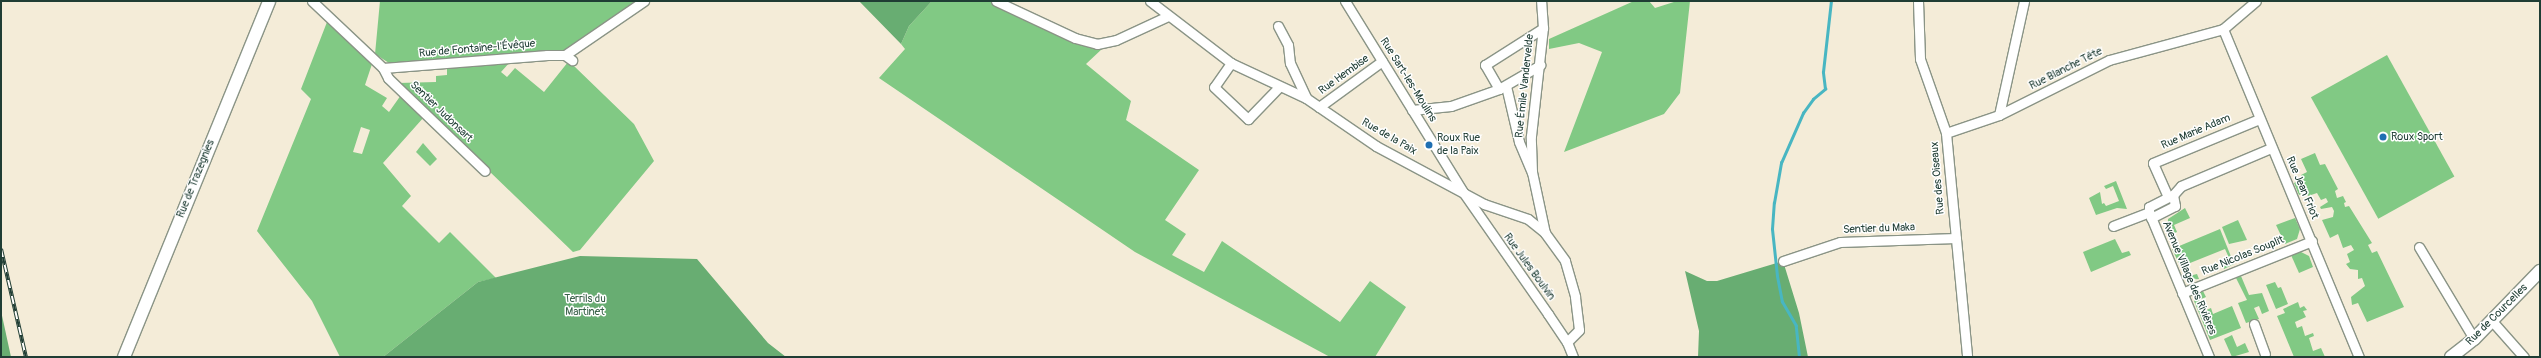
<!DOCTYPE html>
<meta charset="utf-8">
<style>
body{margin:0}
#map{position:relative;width:2541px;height:358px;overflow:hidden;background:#f4ecd8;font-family:Pangolin,sans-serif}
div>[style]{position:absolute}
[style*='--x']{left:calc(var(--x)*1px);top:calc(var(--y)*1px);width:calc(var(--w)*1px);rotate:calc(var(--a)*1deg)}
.green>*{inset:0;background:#81c984;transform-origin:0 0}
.forest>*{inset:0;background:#68ad72}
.stream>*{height:2.5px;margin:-1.25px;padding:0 1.25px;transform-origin:1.25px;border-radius:1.25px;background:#48b6c2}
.roads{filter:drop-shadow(1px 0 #8a9486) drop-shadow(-1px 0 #8a9486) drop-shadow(0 1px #8a9486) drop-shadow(0 -1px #8a9486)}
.minor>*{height:9px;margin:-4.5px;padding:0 4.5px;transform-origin:4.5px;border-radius:4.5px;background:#fff}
.major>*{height:12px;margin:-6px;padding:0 6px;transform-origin:6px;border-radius:6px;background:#fff}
.rail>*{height:4px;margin-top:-2px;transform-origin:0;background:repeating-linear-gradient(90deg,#fff 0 8px,#1f3d34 0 16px);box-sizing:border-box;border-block:1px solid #1f3d34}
.dots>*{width:11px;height:11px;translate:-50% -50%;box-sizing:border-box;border:2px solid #fff;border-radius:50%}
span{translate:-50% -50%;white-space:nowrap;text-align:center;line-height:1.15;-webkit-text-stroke:3px #fff;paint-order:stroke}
.street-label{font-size:11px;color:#1f3d34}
.poi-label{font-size:11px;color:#1f3d34}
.left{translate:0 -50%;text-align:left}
.park-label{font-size:11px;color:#386048}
.frame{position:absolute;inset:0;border:2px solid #1f3d34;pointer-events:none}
</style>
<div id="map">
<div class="green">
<div style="clip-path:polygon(380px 1px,640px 1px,565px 51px,389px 63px,375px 54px)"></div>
<div style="clip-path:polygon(932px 1px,992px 1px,1094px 48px,1103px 48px,1086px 64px,1131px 101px,1126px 120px,1199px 170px,1165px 220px,1186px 234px,1172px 255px,1204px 272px,1222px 241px,1340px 322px,1370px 281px,1406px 307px,1375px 357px,1330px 357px,1135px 252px,879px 78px,905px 49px,901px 44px,909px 26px)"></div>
<div style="clip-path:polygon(1634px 1px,1649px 1px,1655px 8px,1677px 1px,1690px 1px,1680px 93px,1664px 114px,1564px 152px,1602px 52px,1579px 43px,1549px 49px,1549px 39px)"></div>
<div style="clip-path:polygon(evenodd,327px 22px,372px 64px,365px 85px,387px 98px,382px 106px,389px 112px,401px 95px,424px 117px,383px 163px,411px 196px,402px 206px,439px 243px,450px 232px,496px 278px,478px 282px,383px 357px,340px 357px,312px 301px,257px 231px,311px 99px,301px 89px,327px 22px,361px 127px,370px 130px,362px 154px,353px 152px,361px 127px)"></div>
<div style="left:2387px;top:55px;width:139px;height:87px;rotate:61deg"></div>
<div style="clip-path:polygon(511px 61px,501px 72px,507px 77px,515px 68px,544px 92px,568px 62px,574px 66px,634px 124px,654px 161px,580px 250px,573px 252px,398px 83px,436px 82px,436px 76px,447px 75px,447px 68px)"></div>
<div style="clip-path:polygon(423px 143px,437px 159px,430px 166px,416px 152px)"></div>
<div style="clip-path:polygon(2315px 153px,2320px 165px,2325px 164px,2338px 189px,2335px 191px,2337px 198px,2343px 196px,2346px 202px,2344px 203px,2345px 207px,2349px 206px,2372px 243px,2368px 245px,2372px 253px,2377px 251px,2404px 307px,2367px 322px,2358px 303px,2352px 305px,2351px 297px,2365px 286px,2362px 278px,2358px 279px,2358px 270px,2350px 269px,2346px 264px,2350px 262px,2347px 254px,2354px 250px,2351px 245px,2343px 248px,2338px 234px,2330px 238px,2322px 220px,2333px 217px,2334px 211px,2332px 207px,2321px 209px,2320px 207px,2328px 202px,2326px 198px,2321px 200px,2317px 193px,2308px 196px,2306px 192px,2299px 195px,2294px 183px,2302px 179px,2301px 175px,2307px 172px,2301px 159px)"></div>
<div style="clip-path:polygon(2116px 181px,2127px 209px,2117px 208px,2096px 215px,2089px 198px,2100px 192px,2102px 204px,2104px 203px,2106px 206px,2119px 201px,2113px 186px,2106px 189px,2104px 186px)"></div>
<div style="clip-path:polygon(2185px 208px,2190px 218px,2174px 225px,2177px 232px,2167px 236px,2168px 219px)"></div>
<div style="clip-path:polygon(2295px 218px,2300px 229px,2297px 239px,2285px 244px,2276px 225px)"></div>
<div style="clip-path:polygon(2238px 220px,2247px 240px,2229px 244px,2222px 227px)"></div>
<div style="clip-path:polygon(2220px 229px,2234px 264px,2224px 269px,2222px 263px,2230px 260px,2225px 249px,2185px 265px,2189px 276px,2197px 274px,2199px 279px,2187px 280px,2172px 249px)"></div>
<div style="clip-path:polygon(2115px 239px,2122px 253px,2129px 251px,2131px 255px,2091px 272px,2083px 252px)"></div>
<div style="clip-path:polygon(2301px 252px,2309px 256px,2313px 267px,2299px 273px,2291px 255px)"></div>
<div style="clip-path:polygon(2241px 276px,2249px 295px,2262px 293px,2269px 311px,2262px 314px,2259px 306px,2254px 308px,2259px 319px,2246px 323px,2238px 303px,2247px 300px,2236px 278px)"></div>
<div style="clip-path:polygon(2275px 282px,2278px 288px,2281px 287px,2288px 304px,2276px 309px,2266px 285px)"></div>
<div style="clip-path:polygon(2203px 291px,2206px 297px,2199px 300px,2204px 311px,2211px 308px,2213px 314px,2232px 306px,2241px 328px,2210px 340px,2194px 301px,2196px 294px)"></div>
<div style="clip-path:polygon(2298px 302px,2300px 308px,2304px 306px,2307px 310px,2303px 311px,2306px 317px,2295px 322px,2297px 328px,2302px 326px,2305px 336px,2313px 333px,2314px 336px,2309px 338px,2313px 351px,2321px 348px,2325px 357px,2294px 357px,2277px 316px,2285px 313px,2283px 309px)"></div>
<div style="clip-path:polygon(2232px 335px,2237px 347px,2245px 343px,2249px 352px,2232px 357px,2224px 339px)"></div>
</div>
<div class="forest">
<div style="clip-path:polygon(859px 1px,932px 1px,909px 26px,901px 44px)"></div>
<div style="clip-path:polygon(580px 256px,697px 259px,768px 343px,786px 357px,383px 357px,478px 282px)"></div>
<div style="clip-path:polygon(1783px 261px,1799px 313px,1808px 357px,1698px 357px,1699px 331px,1685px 271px,1707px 281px,1717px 281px)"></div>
<div style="clip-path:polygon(1px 311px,11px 357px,1px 357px)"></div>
</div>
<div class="stream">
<div style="--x:1799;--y:357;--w:31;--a:-96"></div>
<div style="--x:1796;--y:326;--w:28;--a:-120"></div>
<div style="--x:1782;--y:302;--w:26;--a:-101"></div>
<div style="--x:1777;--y:276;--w:47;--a:-96.1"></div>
<div style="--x:1772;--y:229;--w:26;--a:-86"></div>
<div style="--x:1774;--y:203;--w:41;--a:-80.1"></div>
<div style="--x:1781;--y:163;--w:55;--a:-66.3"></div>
<div style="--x:1803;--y:113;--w:17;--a:-54"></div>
<div style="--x:1813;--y:99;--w:16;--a:-40"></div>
<div style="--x:1825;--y:89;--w:17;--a:-97"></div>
<div style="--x:1823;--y:72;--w:71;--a:-83.6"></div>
</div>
<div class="roads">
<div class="minor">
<div style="--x:312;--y:1;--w:98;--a:43.3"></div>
<div style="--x:383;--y:68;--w:11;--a:63"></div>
<div style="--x:388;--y:78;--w:134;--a:43.8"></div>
<div style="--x:996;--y:1;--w:87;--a:25.1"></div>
<div style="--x:1075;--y:38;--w:23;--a:15"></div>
<div style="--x:1097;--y:44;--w:19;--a:-12"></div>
<div style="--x:1116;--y:40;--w:57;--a:-24.8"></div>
<div style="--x:1150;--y:1;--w:102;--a:37.4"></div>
<div style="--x:1231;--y:63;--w:83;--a:25"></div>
<div style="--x:1306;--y:98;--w:85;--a:34.4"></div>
<div style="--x:1376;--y:146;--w:123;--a:28.2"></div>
<div style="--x:1484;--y:204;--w:46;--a:18.8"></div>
<div style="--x:1528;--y:219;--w:22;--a:39"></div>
<div style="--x:1545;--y:233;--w:34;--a:54"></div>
<div style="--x:1565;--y:261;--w:37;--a:74"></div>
<div style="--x:1575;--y:297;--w:33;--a:83"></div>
<div style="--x:1579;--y:330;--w:17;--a:135"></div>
<div style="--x:1345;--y:1;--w:225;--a:58.3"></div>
<div style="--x:1463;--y:192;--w:149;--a:55.1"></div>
<div style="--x:1548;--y:314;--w:34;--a:56"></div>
<div style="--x:1567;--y:342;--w:16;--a:68"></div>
<div style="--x:1918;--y:1;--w:58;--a:88"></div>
<div style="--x:1920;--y:59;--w:78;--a:70.6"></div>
<div style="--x:1946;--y:133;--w:225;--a:84.6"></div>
<div style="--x:1278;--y:26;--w:21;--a:62"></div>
<div style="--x:1288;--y:45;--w:18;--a:84"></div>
<div style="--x:1290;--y:63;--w:38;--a:65"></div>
<div style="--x:2223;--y:29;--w:355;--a:67.5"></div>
<div style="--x:565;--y:55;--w:96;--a:-34.4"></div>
<div style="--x:1231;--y:63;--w:29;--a:125"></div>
<div style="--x:1214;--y:87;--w:47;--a:43.3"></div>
<div style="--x:1248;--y:119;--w:45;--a:-45.9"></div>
<div style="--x:383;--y:68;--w:165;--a:-4.5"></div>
<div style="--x:547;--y:55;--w:18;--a:0"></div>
<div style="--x:565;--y:55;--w:9;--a:36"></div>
<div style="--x:1506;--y:86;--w:57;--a:76.9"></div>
<div style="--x:1519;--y:142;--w:33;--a:67"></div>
<div style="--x:1532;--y:172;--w:62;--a:78"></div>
<div style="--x:1499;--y:89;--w:28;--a:-120"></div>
<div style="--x:1485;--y:65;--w:69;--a:-32.5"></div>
<div style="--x:1319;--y:107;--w:78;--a:-36.1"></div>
<div style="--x:1412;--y:110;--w:39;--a:-6"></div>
<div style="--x:1451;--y:106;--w:51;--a:-19.5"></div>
<div style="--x:1499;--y:89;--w:48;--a:-30.3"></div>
<div style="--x:1999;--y:115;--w:117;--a:-77.6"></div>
<div style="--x:1946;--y:133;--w:56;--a:-18.8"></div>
<div style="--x:1999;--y:115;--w:123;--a:-26.6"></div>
<div style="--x:2109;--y:60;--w:118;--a:-15.2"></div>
<div style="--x:2223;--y:29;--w:43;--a:-40.3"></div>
<div style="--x:1532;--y:172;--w:36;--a:-92"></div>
<div style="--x:1531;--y:136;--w:109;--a:-83.7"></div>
<div style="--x:1543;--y:28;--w:27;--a:-94"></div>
<div style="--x:2168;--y:197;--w:37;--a:-114"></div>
<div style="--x:2153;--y:163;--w:115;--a:-22.5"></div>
<div style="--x:2151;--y:218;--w:27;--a:-27"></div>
<div style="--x:2175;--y:206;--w:11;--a:-100"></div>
<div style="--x:2113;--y:226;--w:39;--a:-21"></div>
<div style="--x:2419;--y:247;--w:107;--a:59.1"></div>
<div style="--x:1783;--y:261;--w:60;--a:-18.4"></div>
<div style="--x:1840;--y:242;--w:116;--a:-2"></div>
<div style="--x:2182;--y:293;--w:140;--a:-21.8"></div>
<div style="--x:2492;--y:321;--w:48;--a:48.4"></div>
<div style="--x:2254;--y:324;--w:32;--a:70"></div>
<div style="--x:2209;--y:357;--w:157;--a:-112.5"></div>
<div style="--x:2149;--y:212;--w:5;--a:-90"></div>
<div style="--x:2149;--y:207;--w:27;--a:-27"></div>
<div style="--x:2173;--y:195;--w:12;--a:-48"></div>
<div style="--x:2181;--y:186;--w:98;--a:-22.9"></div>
</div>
<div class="major">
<div style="--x:124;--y:357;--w:384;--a:-67.8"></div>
<div style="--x:2451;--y:357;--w:29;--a:-38"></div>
<div style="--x:2474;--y:339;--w:95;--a:-45.9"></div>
</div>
</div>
<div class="rail">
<div style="--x:1;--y:249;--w:111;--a:77"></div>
</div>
<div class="dots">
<div style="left:2383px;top:137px;background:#1f6fb2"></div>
<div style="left:1429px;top:145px;background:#1f6fb2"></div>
</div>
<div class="street-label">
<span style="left:477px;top:49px;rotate:-5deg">Rue de Fontaine-l'Évêque</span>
<span style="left:2066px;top:69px;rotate:-27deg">Rue Blanche Tête</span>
<span style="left:1344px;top:75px;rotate:-36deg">Rue Hembise</span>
<span style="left:1408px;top:80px;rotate:58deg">Rue Sart-les-Moulins</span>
<span style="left:1525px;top:86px;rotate:-84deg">Rue Émile Vandervelde</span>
<span style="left:441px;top:112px;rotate:44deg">Sentier Judonsart</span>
<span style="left:2196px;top:132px;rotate:-23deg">Rue Marie Adam</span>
<span style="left:1389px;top:137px;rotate:30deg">Rue de la Paix</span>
<span style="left:1938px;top:178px;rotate:-95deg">Rue des Oiseaux</span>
<span style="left:196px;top:179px;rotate:-68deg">Rue de Trazegnies</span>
<span style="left:2302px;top:188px;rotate:67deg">Rue Jean Friot</span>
<span style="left:1879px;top:229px;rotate:-2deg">Sentier du Maka</span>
<span style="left:2243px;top:256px;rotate:-22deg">Rue Nicolas Souplit</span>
<span style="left:1529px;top:267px;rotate:54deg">Rue Jules Boulvin</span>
<span style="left:2189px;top:278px;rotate:67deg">Avenue Village des Rivières</span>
<span style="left:2497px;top:315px;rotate:-45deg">Rue de Courcelles</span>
</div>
<div class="poi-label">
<span class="left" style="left:2391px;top:137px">Roux Sport</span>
<span class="left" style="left:1437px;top:145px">Roux Rue<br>de la Paix</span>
</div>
<div class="park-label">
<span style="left:585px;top:306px">Terrils du<br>Martinet</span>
</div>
<div class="frame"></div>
</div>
